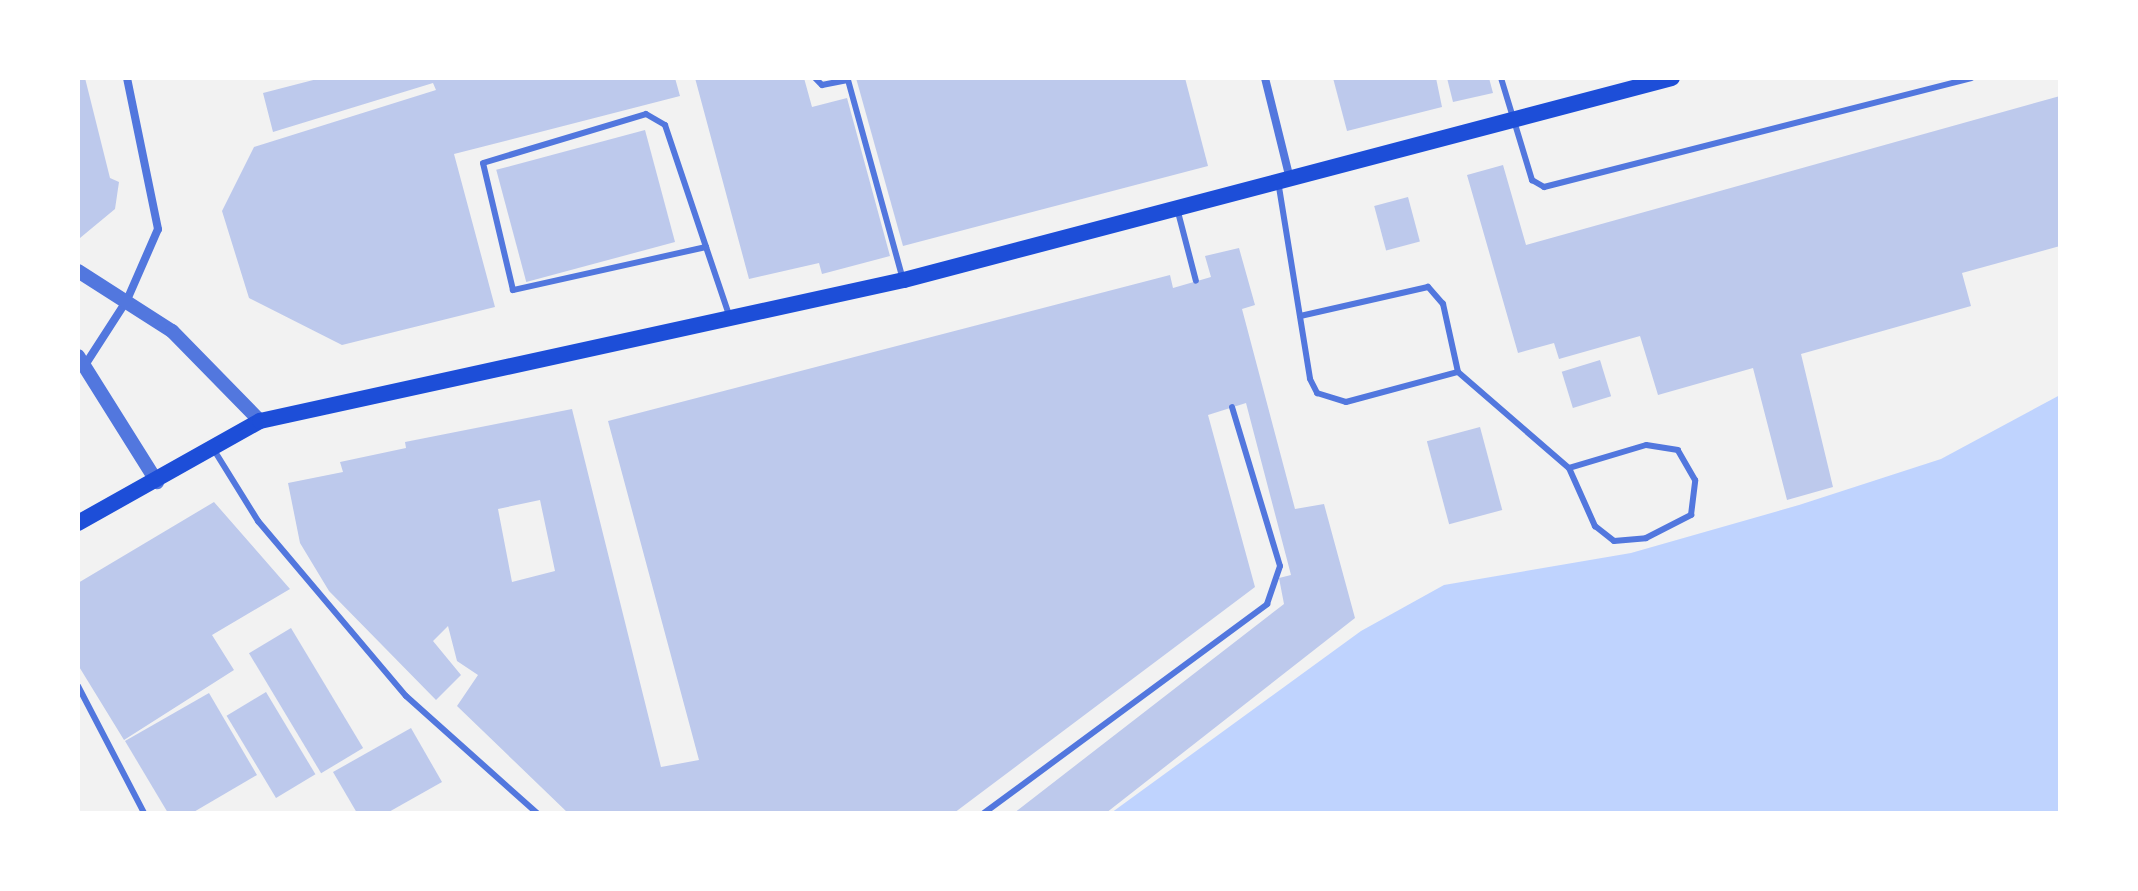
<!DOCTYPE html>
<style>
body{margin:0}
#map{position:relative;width:2138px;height:891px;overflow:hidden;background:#f2f2f2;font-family:"Nunito Sans",sans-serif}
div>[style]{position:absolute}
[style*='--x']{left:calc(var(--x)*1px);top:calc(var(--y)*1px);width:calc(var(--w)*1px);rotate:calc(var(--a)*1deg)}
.water>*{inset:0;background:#bfd3fe}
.building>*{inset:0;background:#bdc9ec;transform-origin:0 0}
.service>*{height:6px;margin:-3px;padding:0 3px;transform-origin:3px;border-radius:3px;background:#5277de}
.minor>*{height:8px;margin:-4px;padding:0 4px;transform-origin:4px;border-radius:4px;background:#5277de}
.tertiary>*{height:14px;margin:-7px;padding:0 7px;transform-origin:7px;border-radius:7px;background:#5277de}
.secondary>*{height:16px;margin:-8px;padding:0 8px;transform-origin:8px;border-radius:8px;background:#1d4ed8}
span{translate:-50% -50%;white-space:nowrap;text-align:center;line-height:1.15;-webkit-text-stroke:8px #fff;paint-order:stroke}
.frame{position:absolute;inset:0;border:80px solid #fff;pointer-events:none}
</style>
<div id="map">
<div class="water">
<div style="clip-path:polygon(2060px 395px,2060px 813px,1111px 813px,1361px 631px,1444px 585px,1631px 553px,1799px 505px,1941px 459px)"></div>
</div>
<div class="building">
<div style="clip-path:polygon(78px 78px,85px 78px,110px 178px,119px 182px,115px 209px,80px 238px)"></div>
<div style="clip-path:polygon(321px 78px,675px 78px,680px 96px,454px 154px,495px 307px,342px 345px,249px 298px,222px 211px,254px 147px,436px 90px,433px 83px,273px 132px,263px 93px)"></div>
<div style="clip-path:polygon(695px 78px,804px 78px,812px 107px,847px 98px,890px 256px,822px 274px,819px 263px,749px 279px)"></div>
<div style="clip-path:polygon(856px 78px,1185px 78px,1208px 166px,903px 246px)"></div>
<div style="clip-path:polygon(1333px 78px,1436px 78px,1442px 107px,1347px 131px)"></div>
<div style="clip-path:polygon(1447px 78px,1489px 78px,1493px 93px,1453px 102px)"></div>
<div style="clip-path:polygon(2060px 96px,2060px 246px,1962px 273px,1971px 306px,1801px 354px,1833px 487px,1787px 500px,1753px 368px,1658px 395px,1640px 336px,1559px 359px,1554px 343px,1518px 353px,1467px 175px,1503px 165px,1526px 245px)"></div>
<div style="left:645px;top:130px;width:116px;height:154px;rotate:75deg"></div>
<div style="left:1408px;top:197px;width:46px;height:35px;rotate:75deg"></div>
<div style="clip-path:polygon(evenodd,1239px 248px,1255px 305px,1242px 309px,1295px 509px,1324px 504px,1355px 618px,1106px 813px,1014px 813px,1284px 604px,1279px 578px,1291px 575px,1246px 403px,1208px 415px,1255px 587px,954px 813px,568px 813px,457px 706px,478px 675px,457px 661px,448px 626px,433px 641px,461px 675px,436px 700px,329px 591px,300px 543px,288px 483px,343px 472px,340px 462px,406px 448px,405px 442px,572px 409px,661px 767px,699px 760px,608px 421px,1170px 275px,1173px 288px,1211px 277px,1205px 256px,1239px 248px,540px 500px,555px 571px,512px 582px,498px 509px,540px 500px)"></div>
<div style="left:1600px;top:360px;width:38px;height:40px;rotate:73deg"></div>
<div style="left:1480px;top:427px;width:86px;height:55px;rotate:75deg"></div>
<div style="clip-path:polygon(214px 502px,290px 589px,212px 635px,234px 670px,124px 740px,78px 665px,78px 583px)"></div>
<div style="left:291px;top:628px;width:140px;height:49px;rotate:59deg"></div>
<div style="left:266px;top:692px;width:96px;height:46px;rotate:59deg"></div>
<div style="clip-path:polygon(209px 693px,257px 775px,192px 813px,168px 813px,125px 741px)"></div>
<div style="clip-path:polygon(411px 728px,442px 782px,387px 813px,357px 813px,333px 772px)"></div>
</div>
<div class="service">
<div style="--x:815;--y:78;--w:10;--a:45"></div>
<div style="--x:822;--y:85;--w:26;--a:-11"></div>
<div style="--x:848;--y:80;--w:206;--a:74.6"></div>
<div style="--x:1501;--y:78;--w:107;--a:73.1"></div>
<div style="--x:1532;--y:180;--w:14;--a:30"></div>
<div style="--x:1544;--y:187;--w:441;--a:-14.3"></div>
<div style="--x:646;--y:114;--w:22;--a:30"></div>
<div style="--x:665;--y:125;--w:129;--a:71.4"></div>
<div style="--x:706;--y:247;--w:198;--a:167.4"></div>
<div style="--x:513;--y:290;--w:130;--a:-103.3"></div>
<div style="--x:483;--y:163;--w:170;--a:-16.7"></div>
<div style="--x:1279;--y:187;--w:194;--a:80.8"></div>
<div style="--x:1310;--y:379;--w:16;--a:63"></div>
<div style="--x:1317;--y:393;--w:30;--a:17"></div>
<div style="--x:1346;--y:402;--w:116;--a:-15"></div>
<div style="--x:1458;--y:372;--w:70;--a:-102.4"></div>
<div style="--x:1443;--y:304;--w:23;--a:-131"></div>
<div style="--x:1428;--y:287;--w:131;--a:167.2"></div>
<div style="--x:1178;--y:212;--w:71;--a:75.4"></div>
<div style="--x:706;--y:247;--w:75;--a:71.3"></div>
<div style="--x:1458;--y:372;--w:147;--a:40.9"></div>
<div style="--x:1569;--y:468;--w:64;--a:65.9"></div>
<div style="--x:1595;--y:526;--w:24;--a:38"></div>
<div style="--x:1614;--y:541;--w:32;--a:-5"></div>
<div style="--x:1646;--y:538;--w:51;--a:-27.1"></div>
<div style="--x:1691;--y:515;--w:35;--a:-83"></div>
<div style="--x:1695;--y:480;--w:34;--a:-120"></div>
<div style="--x:1678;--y:450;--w:32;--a:-171"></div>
<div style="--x:1646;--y:445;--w:80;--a:163.4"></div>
<div style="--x:214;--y:450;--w:84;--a:58.2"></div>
<div style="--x:258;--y:521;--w:229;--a:49.8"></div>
<div style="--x:406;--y:696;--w:176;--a:41.8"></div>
<div style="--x:78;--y:686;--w:143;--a:62.5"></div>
<div style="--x:984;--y:813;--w:352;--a:-36.4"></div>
<div style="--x:1267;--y:604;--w:40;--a:-71.1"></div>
<div style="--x:1280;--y:566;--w:166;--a:-106.8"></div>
</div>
<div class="minor">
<div style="--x:1265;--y:78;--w:104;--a:76.1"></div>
<div style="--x:87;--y:362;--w:74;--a:-57.2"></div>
<div style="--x:127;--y:300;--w:77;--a:-66.4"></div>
<div style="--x:158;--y:229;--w:154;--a:-101.6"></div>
</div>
<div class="tertiary">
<div style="--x:78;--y:271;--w:112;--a:32.6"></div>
<div style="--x:172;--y:331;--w:126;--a:45.6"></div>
<div style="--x:78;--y:356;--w:149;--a:57.9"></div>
</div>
<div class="secondary">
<div style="--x:78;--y:523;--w:209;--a:-29.3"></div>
<div style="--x:260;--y:421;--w:659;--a:-12.35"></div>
<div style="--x:904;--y:280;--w:794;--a:-14.74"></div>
</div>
<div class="frame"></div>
</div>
